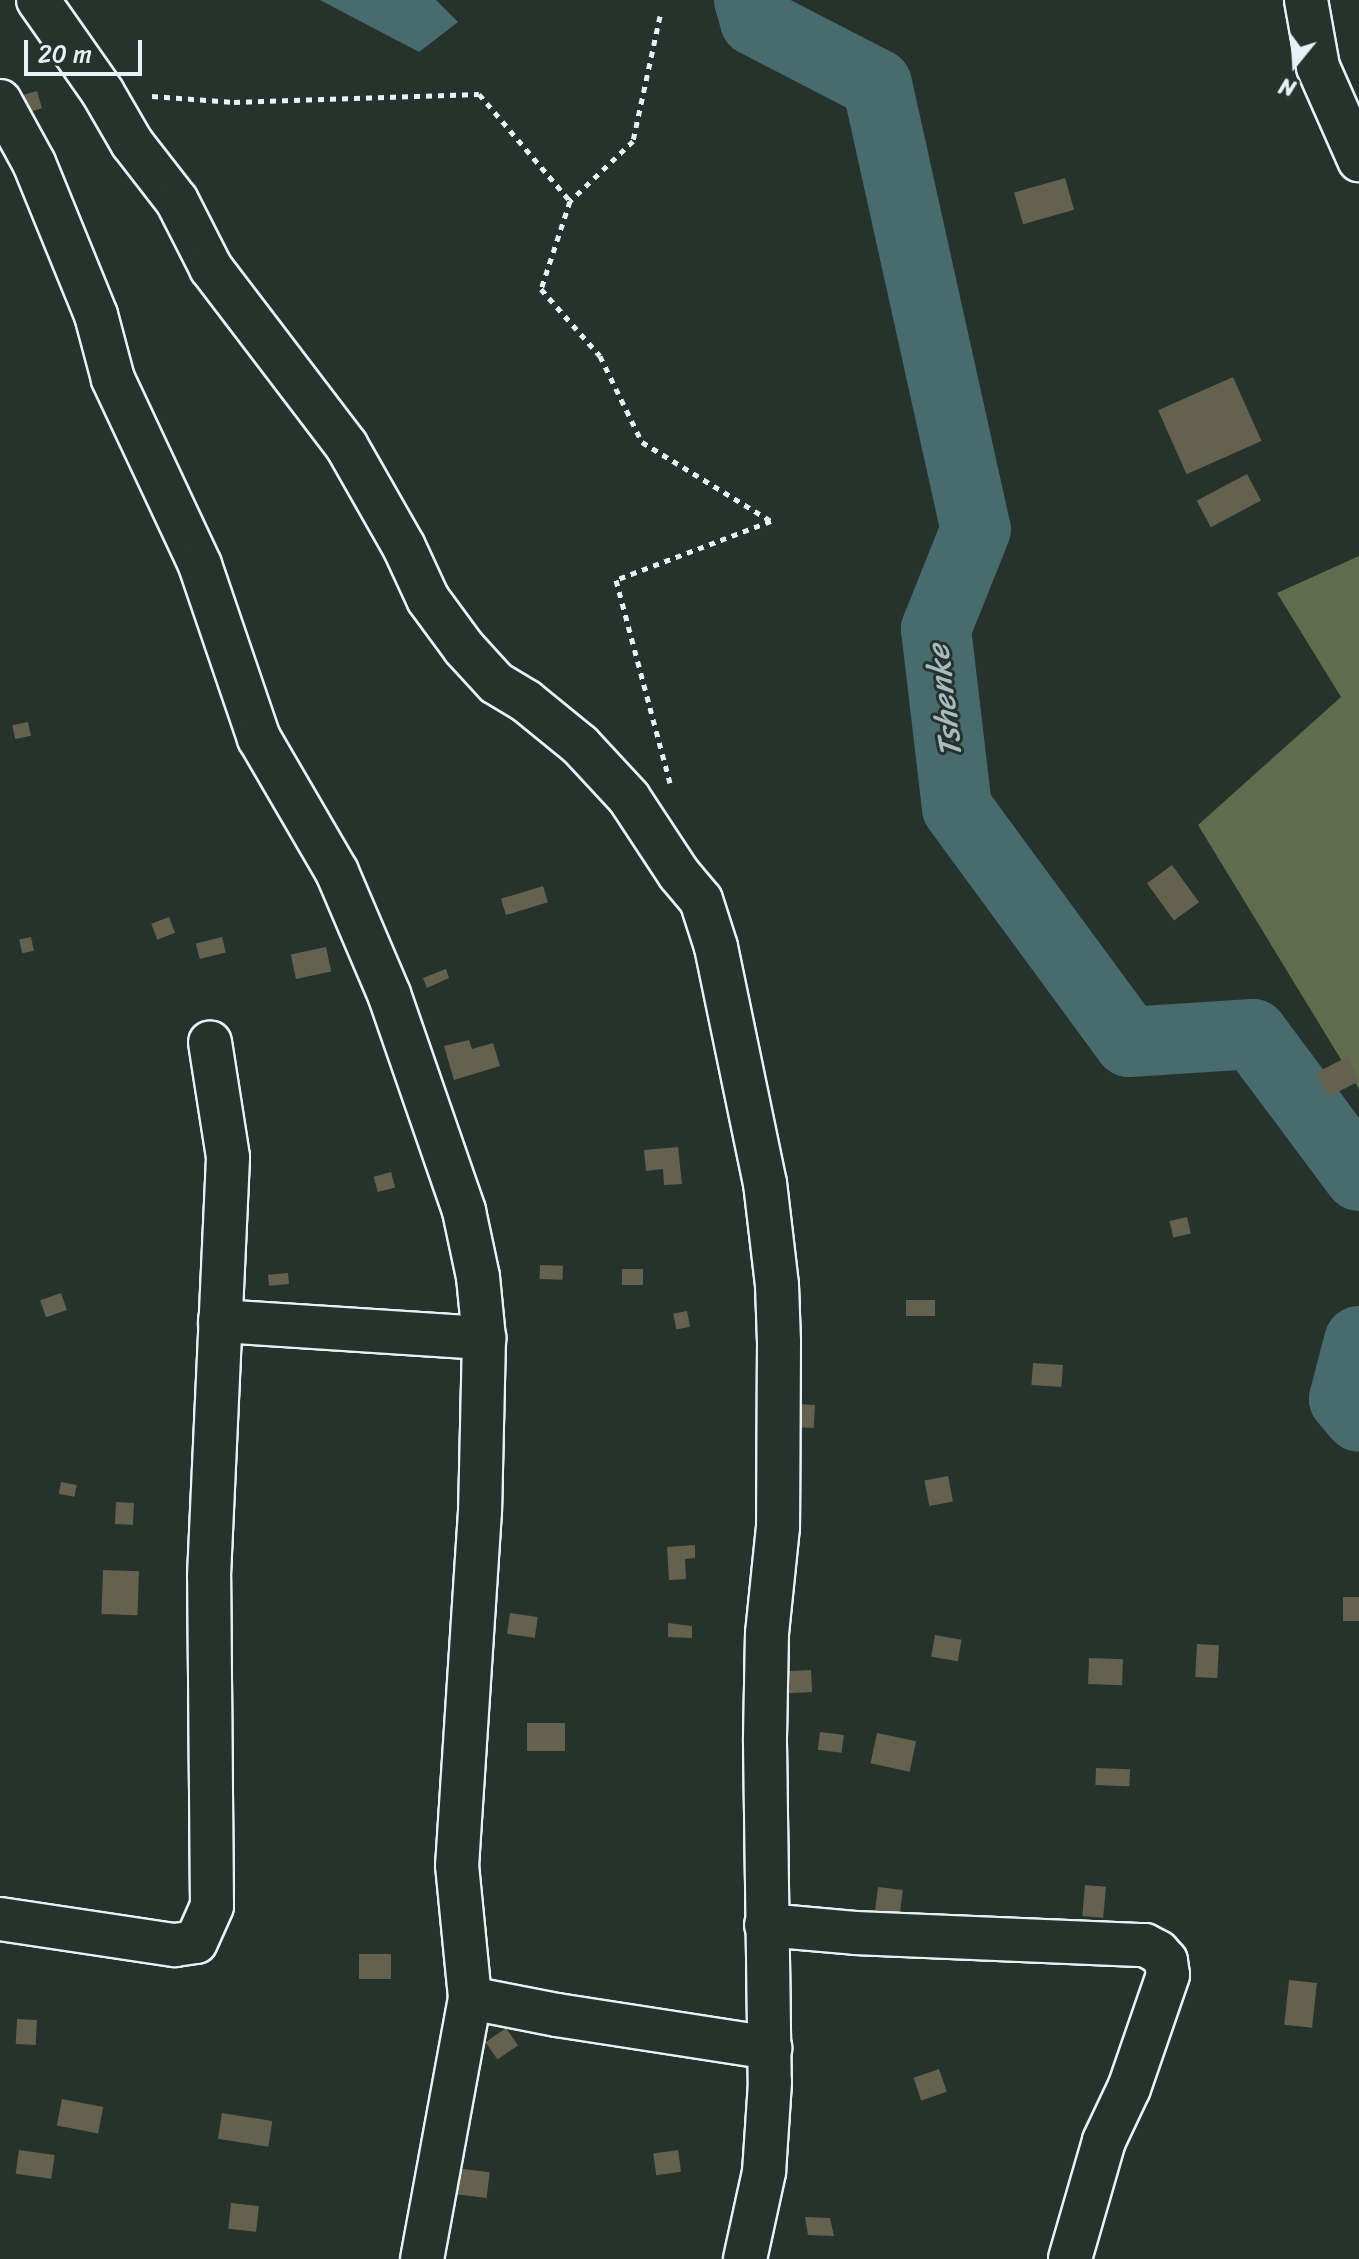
<!DOCTYPE html>
<style>
body{margin:0}
#map{position:relative;width:1359px;height:2259px;overflow:hidden;background:#26332d;font-family:Sriracha,sans-serif}
div>[style]{position:absolute}
[style*='--x']{left:calc(var(--x)*1px);top:calc(var(--y)*1px);width:calc(var(--w)*1px);rotate:calc(var(--a)*1deg)}
.green>*{inset:0;background:#5f6c4d}
.water>*{inset:0;background:#486b6d}
.river>*{height:70px;margin:-35px;padding:0 35px;transform-origin:35px;border-radius:35px;background:#486b6d}
.building>*{inset:0;background:#64614e;transform-origin:0 0}
.path>*{height:5px;margin-top:-2.5px;transform-origin:0;background:repeating-linear-gradient(90deg,#e8f1f8 0 6px,transparent 0 12px)}
.roads{filter:drop-shadow(2px 0 #e8f1f8) drop-shadow(-2px 0 #e8f1f8) drop-shadow(0 2px #e8f1f8) drop-shadow(0 -2px #e8f1f8)}
.minor>*{height:42px;margin:-21px;padding:0 21px;transform-origin:21px;border-radius:21px;background:#26332d}
span{translate:-50% -50%;white-space:nowrap;text-align:center;line-height:1.15;-webkit-text-stroke:6px #26332d;paint-order:stroke}
.water-label{font-size:32px;color:#a8bbc0;font-style:italic}
.north{position:absolute;left:1255px;top:24px;width:80px;height:80px;-webkit-text-stroke:6px #26332d;paint-order:stroke;rotate:198deg;font-size:22px;font-weight:700;line-height:32px;text-align:center;color:#e8f1f8}
.north::after{content:'';display:block;margin:auto;width:28px;height:36px;background:#e8f1f8;clip-path:polygon(50% 0,100% 100%,50% 72%,0 100%)}
.scale{position:absolute;left:24px;top:40px;width:118px;height:36px;box-sizing:border-box;border:4px solid #e8f1f8;border-top:0;padding-left:10px;font-size:24px;line-height:28px;white-space:nowrap;color:#e8f1f8;-webkit-text-stroke:6px #26332d;paint-order:stroke}
</style>
<div id="map">
<div class="green">
<div style="clip-path:polygon(1359px 556px,1359px 1089px,1198px 825px,1341px 697px,1277px 593px)"></div>
</div>
<div class="water">
<div style="clip-path:polygon(320px 0,436px 0,458px 22px,419px 52px)"></div>
</div>
<div class="river">
<div style="--x:749;--y:0;--w:22;--a:74"></div>
<div style="--x:755;--y:21;--w:137;--a:27.3"></div>
<div style="--x:877;--y:84;--w:456;--a:77.5"></div>
<div style="--x:976;--y:529;--w:108;--a:111.8"></div>
<div style="--x:936;--y:629;--w:180;--a:83.3"></div>
<div style="--x:957;--y:808;--w:290;--a:53.7"></div>
<div style="--x:1129;--y:1042;--w:124;--a:-3.7"></div>
<div style="--x:1253;--y:1034;--w:177;--a:53.3"></div>
<div style="--x:1359;--y:1341;--w:60;--a:104.5"></div>
<div style="--x:1344;--y:1399;--w:23;--a:50"></div>
</div>
<div class="building">
<div style="left:37px;top:91px;width:18px;height:14px;rotate:74deg"></div>
<div style="left:1065px;top:178px;width:33px;height:53px;rotate:74deg"></div>
<div style="left:1233px;top:377px;width:70px;height:82px;rotate:66deg"></div>
<div style="left:1247px;top:474px;width:30px;height:57px;rotate:62deg"></div>
<div style="left:28px;top:722px;width:14px;height:16px;rotate:78deg"></div>
<div style="left:1172px;top:865px;width:46px;height:31px;rotate:54deg"></div>
<div style="left:543px;top:886px;width:17px;height:44px;rotate:73deg"></div>
<div style="left:169px;top:917px;width:17px;height:19px;rotate:69deg"></div>
<div style="left:31px;top:937px;width:14px;height:12px;rotate:78deg"></div>
<div style="left:222px;top:937px;width:16px;height:27px;rotate:76deg"></div>
<div style="left:326px;top:947px;width:25px;height:36px;rotate:78deg"></div>
<div style="clip-path:polygon(446px 969px,449px 978px,427px 988px,423px 978px)"></div>
<div style="clip-path:polygon(469px 1040px,472px 1049px,493px 1043px,500px 1066px,454px 1080px,444px 1046px)"></div>
<div style="left:1347px;top:1057px;width:27px;height:34px;rotate:63deg"></div>
<div style="clip-path:polygon(678px 1147px,682px 1184px,664px 1185px,663px 1169px,646px 1171px,644px 1150px)"></div>
<div style="left:391px;top:1172px;width:16px;height:18px;rotate:75deg"></div>
<div style="left:1187px;top:1217px;width:17px;height:18px;rotate:77deg"></div>
<div style="left:540px;top:1265px;width:23px;height:14px;rotate:2deg"></div>
<div style="left:622px;top:1269px;width:21px;height:16px"></div>
<div style="left:288px;top:1273px;width:11px;height:20px;rotate:85deg"></div>
<div style="left:61px;top:1293px;width:18px;height:22px;rotate:71deg"></div>
<div style="left:906px;top:1300px;width:29px;height:16px"></div>
<div style="left:687px;top:1311px;width:16px;height:14px;rotate:79deg"></div>
<div style="left:1033px;top:1363px;width:30px;height:22px;rotate:4deg"></div>
<div style="left:797px;top:1404px;width:18px;height:23px;rotate:3deg"></div>
<div style="left:948px;top:1476px;width:26px;height:24px;rotate:79deg"></div>
<div style="left:61px;top:1482px;width:16px;height:12px;rotate:11deg"></div>
<div style="left:116px;top:1502px;width:18px;height:22px;rotate:3deg"></div>
<div style="clip-path:polygon(695px 1545px,695px 1558px,685px 1559px,686px 1579px,669px 1580px,667px 1547px)"></div>
<div style="left:103px;top:1570px;width:36px;height:44px;rotate:2deg"></div>
<div style="left:1359px;top:1597px;width:24px;height:16px;rotate:90deg"></div>
<div style="left:510px;top:1613px;width:28px;height:21px;rotate:8deg"></div>
<div style="clip-path:polygon(668px 1623px,692px 1626px,692px 1638px,668px 1637px)"></div>
<div style="left:935px;top:1635px;width:27px;height:22px;rotate:10deg"></div>
<div style="left:1197px;top:1644px;width:22px;height:33px;rotate:3deg"></div>
<div style="left:1089px;top:1658px;width:34px;height:26px;rotate:2deg"></div>
<div style="left:811px;top:1670px;width:22px;height:25px;rotate:87deg"></div>
<div style="left:527px;top:1723px;width:38px;height:28px"></div>
<div style="left:820px;top:1732px;width:24px;height:18px;rotate:7deg"></div>
<div style="left:877px;top:1733px;width:40px;height:31px;rotate:12deg"></div>
<div style="left:1096px;top:1768px;width:34px;height:17px;rotate:2deg"></div>
<div style="left:1085px;top:1885px;width:21px;height:31px;rotate:5deg"></div>
<div style="left:878px;top:1887px;width:25px;height:27px;rotate:7deg"></div>
<div style="left:391px;top:1954px;width:25px;height:32px;rotate:90deg"></div>
<div style="left:1289px;top:1980px;width:28px;height:45px;rotate:6deg"></div>
<div style="left:17px;top:2019px;width:20px;height:25px;rotate:3deg"></div>
<div style="left:506px;top:2028px;width:21px;height:25px;rotate:55deg"></div>
<div style="left:939px;top:2069px;width:24px;height:27px;rotate:71deg"></div>
<div style="left:62px;top:2099px;width:42px;height:27px;rotate:11deg"></div>
<div style="left:222px;top:2113px;width:51px;height:26px;rotate:9deg"></div>
<div style="left:19px;top:2150px;width:36px;height:24px;rotate:8deg"></div>
<div style="left:678px;top:2150px;width:22px;height:25px;rotate:82deg"></div>
<div style="left:455px;top:2168px;width:35px;height:26px;rotate:7deg"></div>
<div style="left:231px;top:2203px;width:28px;height:26px;rotate:6deg"></div>
<div style="clip-path:polygon(805px 2217px,830px 2218px,834px 2236px,808px 2235px)"></div>
</div>
<div class="path">
<div style="--x:660;--y:16;--w:128;--a:102.2"></div>
<div style="--x:633;--y:141;--w:87;--a:136.4"></div>
<div style="--x:570;--y:201;--w:93;--a:108.2"></div>
<div style="--x:541;--y:289;--w:89;--a:48.6"></div>
<div style="--x:600;--y:356;--w:96;--a:64"></div>
<div style="--x:642;--y:442;--w:151;--a:31.5"></div>
<div style="--x:771;--y:521;--w:166;--a:159.2"></div>
<div style="--x:616;--y:580;--w:210;--a:75.1"></div>
<div style="--x:152;--y:96;--w:82;--a:4.2"></div>
<div style="--x:234;--y:102;--w:245;--a:-1.9"></div>
<div style="--x:479;--y:94;--w:140;--a:49.6"></div>
</div>
<div class="roads">
<div class="minor">
<div style="--x:38;--y:0;--w:113;--a:55"></div>
<div style="--x:103;--y:93;--w:58;--a:59.9"></div>
<div style="--x:132;--y:143;--w:73;--a:52.2"></div>
<div style="--x:177;--y:201;--w:75;--a:63.1"></div>
<div style="--x:211;--y:268;--w:223;--a:52.7"></div>
<div style="--x:346;--y:445;--w:117;--a:60.4"></div>
<div style="--x:404;--y:547;--w:57;--a:65.2"></div>
<div style="--x:428;--y:599;--w:61;--a:53.7"></div>
<div style="--x:464;--y:648;--w:47;--a:47.6"></div>
<div style="--x:496;--y:683;--w:35;--a:31"></div>
<div style="--x:526;--y:701;--w:70;--a:39.2"></div>
<div style="--x:580;--y:745;--w:72;--a:47.2"></div>
<div style="--x:629;--y:798;--w:91;--a:56.7"></div>
<div style="--x:679;--y:874;--w:34;--a:50"></div>
<div style="--x:701;--y:900;--w:49;--a:72.3"></div>
<div style="--x:716;--y:947;--w:241;--a:78.3"></div>
<div style="--x:765;--y:1183;--w:103;--a:83.3"></div>
<div style="--x:777;--y:1285;--w:57;--a:88"></div>
<div style="--x:779;--y:1342;--w:185;--a:90.3"></div>
<div style="--x:778;--y:1527;--w:107;--a:95.9"></div>
<div style="--x:767;--y:1633;--w:109;--a:91.1"></div>
<div style="--x:765;--y:1742;--w:340;--a:89.2"></div>
<div style="--x:770;--y:2082;--w:90;--a:93.8"></div>
<div style="--x:764;--y:2172;--w:89;--a:102.3"></div>
<div style="--x:1306;--y:0;--w:68;--a:79.8"></div>
<div style="--x:1318;--y:67;--w:102;--a:66.2"></div>
<div style="--x:0;--y:101;--w:71;--a:61.3"></div>
<div style="--x:34;--y:163;--w:164;--a:67.8"></div>
<div style="--x:96;--y:315;--w:66;--a:75.1"></div>
<div style="--x:113;--y:379;--w:205;--a:64.9"></div>
<div style="--x:200;--y:565;--w:183;--a:71.2"></div>
<div style="--x:259;--y:738;--w:155;--a:59.8"></div>
<div style="--x:337;--y:872;--w:133;--a:66.9"></div>
<div style="--x:389;--y:994;--w:230;--a:70.9"></div>
<div style="--x:464;--y:1211;--w:67;--a:78"></div>
<div style="--x:478;--y:1277;--w:61;--a:84.4"></div>
<div style="--x:484;--y:1338;--w:173;--a:91.3"></div>
<div style="--x:480;--y:1511;--w:355;--a:93.7"></div>
<div style="--x:457;--y:1865;--w:134;--a:84.4"></div>
<div style="--x:470;--y:1998;--w:265;--a:100.4"></div>
<div style="--x:220;--y:1321;--w:265;--a:3.7"></div>
<div style="--x:0;--y:1919;--w:177;--a:8.5"></div>
<div style="--x:175;--y:1945;--w:21;--a:-8"></div>
<div style="--x:196;--y:1942;--w:39;--a:-66"></div>
<div style="--x:212;--y:1906;--w:330;--a:-90.5"></div>
<div style="--x:209;--y:1576;--w:419;--a:-87.4"></div>
<div style="--x:228;--y:1157;--w:116;--a:-98.9"></div>
<div style="--x:766;--y:1925;--w:89;--a:5.1"></div>
<div style="--x:855;--y:1933;--w:290;--a:2.4"></div>
<div style="--x:1145;--y:1945;--w:15;--a:28"></div>
<div style="--x:1158;--y:1952;--w:12;--a:48"></div>
<div style="--x:1166;--y:1961;--w:14;--a:82"></div>
<div style="--x:1168;--y:1975;--w:120;--a:109"></div>
<div style="--x:1129;--y:2088;--w:59;--a:115.3"></div>
<div style="--x:1104;--y:2141;--w:123;--a:106.1"></div>
<div style="--x:470;--y:1998;--w:89;--a:11.1"></div>
<div style="--x:557;--y:2015;--w:216;--a:8.8"></div>
</div>
</div>
<div class="water-label">
<span style="left:945px;top:701px;rotate:-97deg">Tshenke</span>
</div>
<div class="north">N</div>
<div class="scale">20 m</div>
</div>
